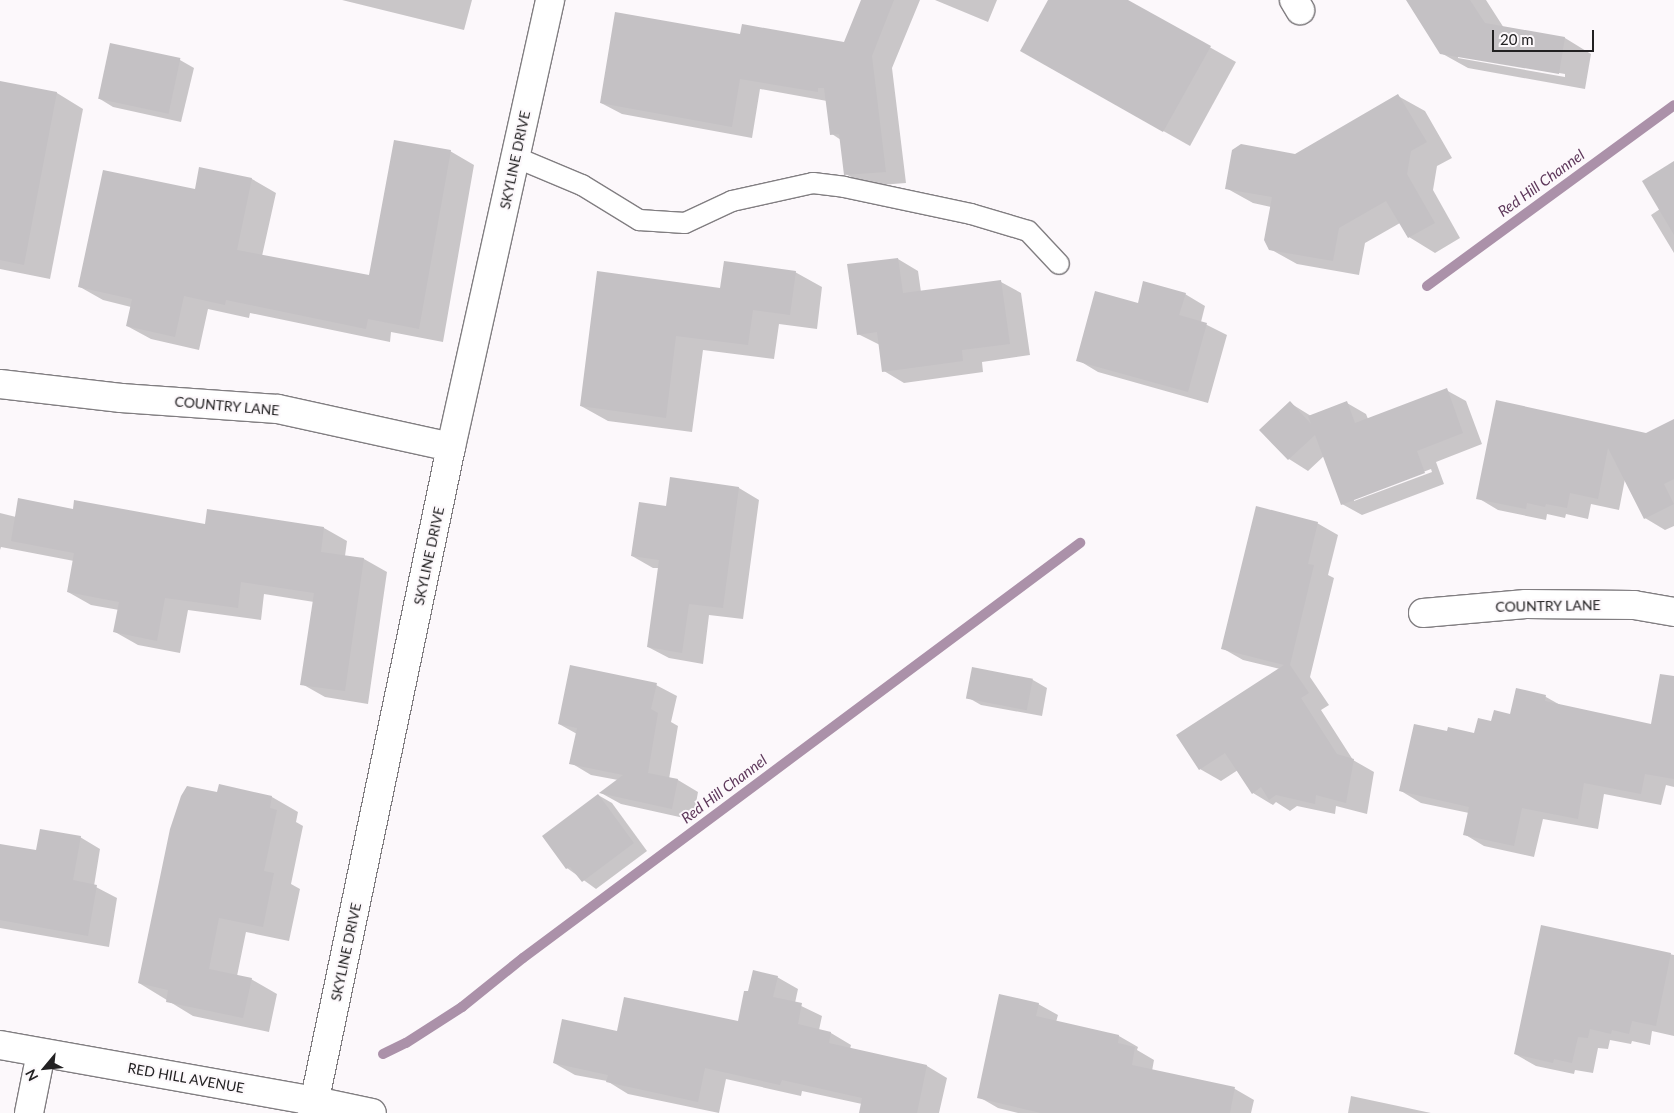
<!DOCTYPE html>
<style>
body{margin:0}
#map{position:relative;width:1674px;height:1113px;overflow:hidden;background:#fcf8fb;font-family:Lato,sans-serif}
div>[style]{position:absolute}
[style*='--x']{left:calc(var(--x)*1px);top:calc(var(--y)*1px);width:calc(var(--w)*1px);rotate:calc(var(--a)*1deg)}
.shadow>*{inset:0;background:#0003}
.stream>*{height:10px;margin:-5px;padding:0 5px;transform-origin:5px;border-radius:5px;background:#ab91a9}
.building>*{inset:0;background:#c4c1c4;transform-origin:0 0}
.roads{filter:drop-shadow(1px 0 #817e81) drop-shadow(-1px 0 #817e81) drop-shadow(0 1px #817e81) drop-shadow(0 -1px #817e81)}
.lane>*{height:20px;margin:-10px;padding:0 10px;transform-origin:10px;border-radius:10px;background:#fff}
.street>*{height:28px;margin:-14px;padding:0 14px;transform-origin:14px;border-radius:14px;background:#fff}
.secondary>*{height:28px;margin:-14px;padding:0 14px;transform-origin:14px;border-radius:14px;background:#fff}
span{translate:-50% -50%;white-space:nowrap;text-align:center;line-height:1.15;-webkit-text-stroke:4px #fcf8fb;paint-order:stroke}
.street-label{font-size:14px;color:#222122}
.water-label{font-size:15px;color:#5d375a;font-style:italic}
.north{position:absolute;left:20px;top:1043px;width:50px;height:50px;-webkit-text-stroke:4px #fcf8fb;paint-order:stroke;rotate:242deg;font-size:14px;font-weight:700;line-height:20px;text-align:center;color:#222122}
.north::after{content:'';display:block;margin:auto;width:18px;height:22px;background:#222122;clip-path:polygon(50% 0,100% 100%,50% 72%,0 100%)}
.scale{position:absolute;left:1492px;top:30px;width:102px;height:22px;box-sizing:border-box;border:2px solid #222122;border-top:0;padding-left:6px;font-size:15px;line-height:18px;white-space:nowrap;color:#222122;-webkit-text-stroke:4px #fcf8fb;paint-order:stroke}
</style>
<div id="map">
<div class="shadow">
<div style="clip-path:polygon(342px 0,472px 0,464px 30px)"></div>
<div style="clip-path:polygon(863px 0,920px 0,892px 68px,906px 183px,866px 186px,846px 174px,841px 140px,832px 134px,827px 101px,760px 89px,752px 138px,622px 114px,601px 103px,742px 35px,845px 44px)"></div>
<div style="clip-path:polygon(935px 0,997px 0,988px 22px)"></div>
<div style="clip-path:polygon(1050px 0,1126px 0,1236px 62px,1190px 146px,1048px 66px)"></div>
<div style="clip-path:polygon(evenodd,1407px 0,1486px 0,1504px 28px,1565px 38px,1591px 54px,1585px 89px,1468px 68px,1441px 53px,1407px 0,1458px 56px,1565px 74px,1565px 77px,1458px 58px,1458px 56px)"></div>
<div style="clip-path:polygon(111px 45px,180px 60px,194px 68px,181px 122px,113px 107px,100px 99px)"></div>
<div style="clip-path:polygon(0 82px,57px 93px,83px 109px,50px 279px,0 269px)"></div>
<div style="clip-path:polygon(1398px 96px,1425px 111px,1452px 158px,1437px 166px,1433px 190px,1460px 238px,1435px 253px,1409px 237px,1400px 223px,1365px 243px,1359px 275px,1297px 264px,1270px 249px,1271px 207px,1253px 203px,1226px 188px,1295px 156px)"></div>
<div style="clip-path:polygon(450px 151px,474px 165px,443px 342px,391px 332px,390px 342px,250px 313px,249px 318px,208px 309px,199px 350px,151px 339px,127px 326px,131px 307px,103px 300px,80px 287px,196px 191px,200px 168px,252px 179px,276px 193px,262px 256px,370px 276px)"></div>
<div style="clip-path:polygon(1674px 163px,1674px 253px,1651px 215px,1660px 209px)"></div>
<div style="clip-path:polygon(898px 259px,918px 271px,921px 292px,1001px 282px,1021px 293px,1030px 355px,982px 362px,983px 372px,904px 383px,884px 371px,880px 345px,858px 334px)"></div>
<div style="clip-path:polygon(795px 272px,822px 287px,817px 329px,779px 324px,774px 359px,703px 350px,692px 432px,608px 421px,581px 406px,721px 289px)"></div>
<div style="clip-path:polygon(1185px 294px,1205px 306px,1201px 322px,1227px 335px,1208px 403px,1098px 372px,1078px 360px,1139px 305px)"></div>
<div style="clip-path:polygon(evenodd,1446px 390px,1466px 401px,1482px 444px,1436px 462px,1444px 484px,1362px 515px,1342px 504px,1324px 456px,1308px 471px,1289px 459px,1261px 430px,1290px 403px,1311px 416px,1347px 403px,1366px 414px,1368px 419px,1446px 390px,1431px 469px,1432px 472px,1354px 501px,1354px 498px,1431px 469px)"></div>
<div style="clip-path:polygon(1497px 402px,1646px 435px,1674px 421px,1674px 526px,1665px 530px,1645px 518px,1625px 479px,1619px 510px,1591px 504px,1588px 519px,1566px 514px,1565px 518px,1547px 514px,1546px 520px,1498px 510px,1478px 498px)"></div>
<div style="clip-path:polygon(739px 488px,759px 500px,743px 619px,709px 615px,703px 664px,669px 658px,648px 647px,659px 568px,653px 568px,632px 556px,667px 508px)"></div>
<div style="clip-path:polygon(74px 510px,206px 526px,324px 528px,347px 541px,345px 556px,364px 559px,387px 572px,368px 704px,325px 697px,302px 684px,314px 602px,264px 594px,261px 620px,188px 610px,180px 653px,138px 645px,115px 632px,119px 610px,91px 605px,68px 592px,74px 561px,1px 547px,0 550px,0 513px,16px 517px)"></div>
<div style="clip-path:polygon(1317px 523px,1338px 535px,1328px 575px,1334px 578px,1310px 677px,1329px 705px,1321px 710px,1353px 760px,1374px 772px,1367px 814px,1336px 806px,1335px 814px,1297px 806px,1290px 811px,1276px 802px,1273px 805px,1253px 793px,1238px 770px,1221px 781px,1200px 769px,1280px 669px,1243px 660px,1222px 648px)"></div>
<div style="clip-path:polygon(973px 669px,1033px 680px,1047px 688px,1042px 716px,981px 705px,967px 697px)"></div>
<div style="clip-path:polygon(656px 685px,677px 696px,671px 722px,678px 726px,669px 779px,678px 780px,698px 792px,693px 820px,621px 804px,601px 793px,618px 780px,591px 775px,571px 763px,577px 734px,559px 724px)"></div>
<div style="clip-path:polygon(1516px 690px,1546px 697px,1562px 706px,1652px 726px,1674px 706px,1674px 787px,1666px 785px,1661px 805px,1604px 794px,1598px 829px,1543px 819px,1534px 857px,1484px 846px,1464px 834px,1469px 813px,1421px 803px,1401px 791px,1448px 732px,1475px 734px,1492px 723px,1511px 715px)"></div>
<div style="clip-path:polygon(218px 794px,272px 797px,298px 812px,296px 822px,303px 826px,291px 884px,300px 889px,289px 941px,246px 932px,237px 976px,251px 979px,277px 994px,269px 1032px,193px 1016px,139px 983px)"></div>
<div style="clip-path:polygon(598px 795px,612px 803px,647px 851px,596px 889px,567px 868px)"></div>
<div style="clip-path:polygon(80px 837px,100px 849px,94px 886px,117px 898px,109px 947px,0 928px,0 845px,37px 852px)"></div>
<div style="clip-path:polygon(1542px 927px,1674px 955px,1674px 1036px,1652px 1031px,1650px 1045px,1632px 1041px,1631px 1044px,1610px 1040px,1608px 1049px,1598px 1048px,1593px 1073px,1575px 1070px,1574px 1074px,1536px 1066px,1515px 1054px)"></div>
<div style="clip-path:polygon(777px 977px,798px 989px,795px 1003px,822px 1016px,819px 1030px,831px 1033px,851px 1045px,850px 1049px,927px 1066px,947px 1078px,939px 1113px,860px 1113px,862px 1104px,802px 1091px,801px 1096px,726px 1079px,719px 1113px,628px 1094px,607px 1081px,575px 1075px,554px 1063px,618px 1032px,739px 1023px,749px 993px)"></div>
<div style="clip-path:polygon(1038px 1004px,1058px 1015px,1056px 1022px,1119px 1036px,1138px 1047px,1137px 1050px,1154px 1060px,1152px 1071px,1235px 1089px,1254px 1100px,1251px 1113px,1018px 1113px,998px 1108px,979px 1097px)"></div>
<div style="clip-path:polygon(1351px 1096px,1431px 1113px,1348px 1113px)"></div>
</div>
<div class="stream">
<div style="--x:1427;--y:286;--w:306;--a:-36.2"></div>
<div style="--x:383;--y:1054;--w:25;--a:-26"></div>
<div style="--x:406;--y:1043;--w:67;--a:-32.7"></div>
<div style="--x:462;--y:1007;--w:78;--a:-38.8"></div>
<div style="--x:523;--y:958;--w:695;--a:-36.69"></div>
</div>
<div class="building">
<div style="clip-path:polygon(861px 0,894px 0,872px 56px,886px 172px,844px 175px,839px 134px,830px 135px,824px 88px,818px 88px,818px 92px,740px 79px,732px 127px,600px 103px,615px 12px,740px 34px,742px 24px,844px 42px)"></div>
<div style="clip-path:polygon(1048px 0,1128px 0,1211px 46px,1163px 132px,1020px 51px)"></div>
<div style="clip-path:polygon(1406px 0,1470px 0,1485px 23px,1565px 37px,1559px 74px,1440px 54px)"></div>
<div style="left:110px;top:43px;width:72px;height:57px;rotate:12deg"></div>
<div style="clip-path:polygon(0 81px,57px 92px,24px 265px,0 260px)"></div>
<div style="clip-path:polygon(1398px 94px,1427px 142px,1411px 151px,1407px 174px,1435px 223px,1408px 238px,1386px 201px,1339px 228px,1333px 261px,1269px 250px,1264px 240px,1272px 197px,1225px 189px,1232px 150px,1241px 144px,1295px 154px)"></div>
<div style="clip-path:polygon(394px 140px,451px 150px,419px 329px,368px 319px,366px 329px,226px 300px,225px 305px,184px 296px,175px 337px,126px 326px,132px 299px,78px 287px,103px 170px,195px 189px,199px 167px,252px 178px,237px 250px,369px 275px)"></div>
<div style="clip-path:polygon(1674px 161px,1674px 235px,1642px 181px)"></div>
<div style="clip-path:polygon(898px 258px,903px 293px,1001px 280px,1010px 344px,962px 350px,963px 361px,882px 372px,877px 332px,857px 335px,847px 264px)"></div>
<div style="clip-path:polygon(724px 261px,796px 271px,790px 315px,753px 310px,748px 345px,676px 336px,666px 418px,580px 406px,597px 271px,720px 288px)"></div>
<div style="clip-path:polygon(1143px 281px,1186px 293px,1179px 315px,1207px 323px,1188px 392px,1076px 361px,1095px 291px,1138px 303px)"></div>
<div style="clip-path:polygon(1447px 388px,1463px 433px,1417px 451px,1425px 473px,1341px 505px,1315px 435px,1288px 460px,1259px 430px,1290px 401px,1311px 424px,1308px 416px,1347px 401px,1355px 423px)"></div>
<div style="clip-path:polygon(1496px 400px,1646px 433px,1674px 419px,1674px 479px,1664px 484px,1674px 504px,1644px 519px,1608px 448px,1598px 499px,1570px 493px,1567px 508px,1546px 504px,1545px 507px,1527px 503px,1526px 509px,1476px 499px)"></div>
<div style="clip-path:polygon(670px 477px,739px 487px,723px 608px,689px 604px,682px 653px,647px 647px,659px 560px,631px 556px,639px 502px,666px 506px)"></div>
<div style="clip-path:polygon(18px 498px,73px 509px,74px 500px,205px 524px,207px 509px,324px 527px,321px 552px,364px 558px,345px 691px,300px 685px,314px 593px,241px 582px,238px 608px,165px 598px,157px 641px,113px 632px,119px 602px,67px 592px,74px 553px,11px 541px)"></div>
<div style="clip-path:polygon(1256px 506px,1318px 522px,1308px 564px,1314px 565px,1290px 665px,1309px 693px,1301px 698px,1337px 754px,1354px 759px,1346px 803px,1316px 795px,1315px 804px,1276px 795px,1269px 800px,1261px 787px,1252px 794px,1225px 753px,1199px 770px,1176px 735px,1284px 665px,1221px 649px)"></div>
<div style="clip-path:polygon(570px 665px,657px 683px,651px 709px,658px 713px,648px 773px,678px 779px,672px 809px,599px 793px,623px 775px,569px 764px,577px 728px,558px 724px)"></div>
<div style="left:972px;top:667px;width:62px;height:32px;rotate:11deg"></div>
<div style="clip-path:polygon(1660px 674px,1674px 676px,1674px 779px,1645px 774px,1641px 794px,1584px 783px,1578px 819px,1522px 808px,1514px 846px,1463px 835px,1469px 807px,1399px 791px,1414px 724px,1447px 731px,1448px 727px,1474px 733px,1478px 718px,1491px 721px,1494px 710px,1510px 714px,1516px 688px,1546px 695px,1545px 701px,1651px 724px)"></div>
<div style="clip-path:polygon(219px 784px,272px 796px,270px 808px,277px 810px,264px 871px,274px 873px,263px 927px,219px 918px,209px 969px,252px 978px,243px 1018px,166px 1002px,168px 990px,138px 983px,170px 829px,181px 796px,187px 786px,217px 792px)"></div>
<div style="clip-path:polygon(598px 794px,634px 843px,582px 882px,570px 867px,566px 869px,542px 836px)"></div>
<div style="clip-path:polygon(40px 829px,81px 836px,73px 880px,97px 885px,88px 936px,0 920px,0 844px,36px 850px)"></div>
<div style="clip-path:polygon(1541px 925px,1671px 953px,1656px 1026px,1632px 1021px,1629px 1034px,1612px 1030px,1611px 1034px,1590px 1029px,1588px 1038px,1578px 1037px,1572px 1063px,1554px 1059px,1553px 1063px,1514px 1054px)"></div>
<div style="clip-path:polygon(753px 970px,778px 976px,773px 997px,802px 1003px,798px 1024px,831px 1032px,829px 1043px,927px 1065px,917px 1113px,859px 1113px,862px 1098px,782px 1080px,780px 1085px,705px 1068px,698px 1102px,606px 1082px,608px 1075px,553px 1063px,562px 1019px,617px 1031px,624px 997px,738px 1021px,744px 991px,748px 991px)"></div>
<div style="clip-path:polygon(999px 994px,1039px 1003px,1036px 1016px,1119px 1035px,1118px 1043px,1135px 1047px,1132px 1065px,1235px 1087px,1230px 1113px,1041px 1113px,977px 1098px)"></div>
</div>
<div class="roads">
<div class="lane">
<div style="--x:515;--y:157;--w:73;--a:22.7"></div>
<div style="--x:582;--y:185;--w:67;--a:31.6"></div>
<div style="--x:639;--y:220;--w:46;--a:3.7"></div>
<div style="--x:685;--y:223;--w:52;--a:-25.1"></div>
<div style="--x:732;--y:201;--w:83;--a:-12.5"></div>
<div style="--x:813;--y:183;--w:31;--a:7"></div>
<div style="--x:844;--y:187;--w:130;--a:12"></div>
<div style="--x:971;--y:214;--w:59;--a:16.6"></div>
<div style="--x:1028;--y:231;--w:45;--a:46.8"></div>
</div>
<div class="street">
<div style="--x:1294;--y:0;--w:12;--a:59"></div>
<div style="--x:0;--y:384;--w:122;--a:6.6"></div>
<div style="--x:121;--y:398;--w:157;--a:4"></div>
<div style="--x:278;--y:409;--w:177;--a:12.4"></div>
<div style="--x:1423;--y:613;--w:103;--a:-5"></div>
<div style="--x:1526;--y:604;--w:108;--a:0.5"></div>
<div style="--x:1634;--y:605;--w:41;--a:9.9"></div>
<div style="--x:29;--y:1113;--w:61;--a:-78.7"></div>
</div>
<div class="secondary">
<div style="--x:0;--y:1045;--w:320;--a:10.1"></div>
<div style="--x:315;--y:1101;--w:58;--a:11.9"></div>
<div style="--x:312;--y:1113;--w:680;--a:-78.21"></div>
<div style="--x:451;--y:447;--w:458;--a:-77.5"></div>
</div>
</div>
<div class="street-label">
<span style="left:515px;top:160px;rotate:-78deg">SKYLINE DRIVE</span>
<span style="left:227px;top:406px;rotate:5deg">COUNTRY LANE</span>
<span style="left:429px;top:556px;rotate:-78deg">SKYLINE DRIVE</span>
<span style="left:1548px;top:606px;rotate:-1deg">COUNTRY LANE</span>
<span style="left:346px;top:952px;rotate:-78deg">SKYLINE DRIVE</span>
<span style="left:186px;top:1078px;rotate:10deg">RED HILL AVENUE</span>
</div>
<div class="water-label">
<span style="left:1541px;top:183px;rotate:-36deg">Red Hill Channel</span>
<span style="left:724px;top:789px;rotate:-37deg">Red Hill Channel</span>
</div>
<div class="north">N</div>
<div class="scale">20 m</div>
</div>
